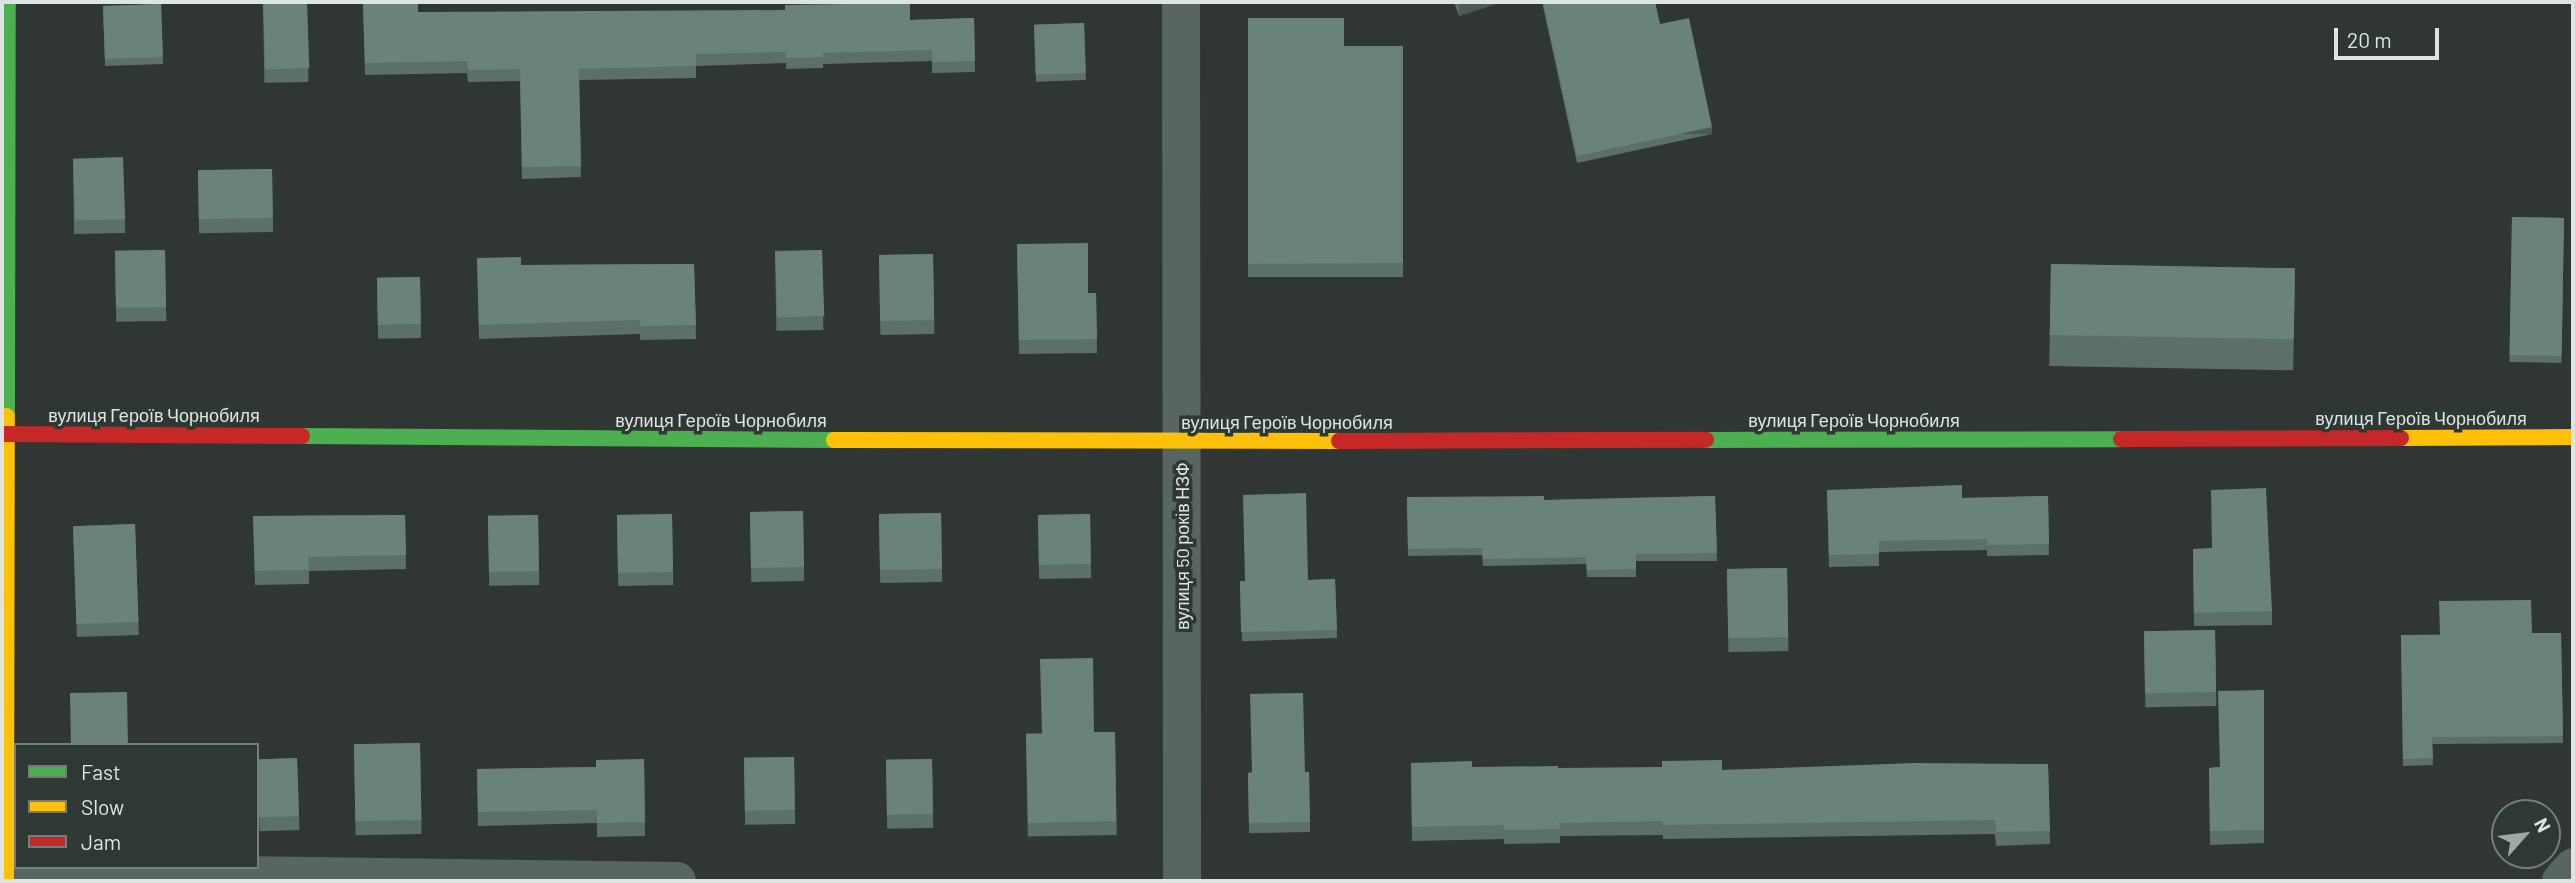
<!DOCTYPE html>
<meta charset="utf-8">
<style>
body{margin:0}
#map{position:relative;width:2575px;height:883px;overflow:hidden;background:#303634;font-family:Barlow,sans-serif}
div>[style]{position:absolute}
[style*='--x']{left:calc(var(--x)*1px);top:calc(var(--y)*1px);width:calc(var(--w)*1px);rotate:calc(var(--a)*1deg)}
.street>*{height:38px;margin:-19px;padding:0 19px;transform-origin:19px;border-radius:19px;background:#586561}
.fast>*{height:16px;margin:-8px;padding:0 8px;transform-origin:8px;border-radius:8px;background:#4caf50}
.slow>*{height:16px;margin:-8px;padding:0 8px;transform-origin:8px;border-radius:8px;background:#ffc107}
.jam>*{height:16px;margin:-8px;padding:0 8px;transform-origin:8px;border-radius:8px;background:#c62828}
.wall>*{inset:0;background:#5b706b;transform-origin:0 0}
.shaded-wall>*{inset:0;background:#4a5b57;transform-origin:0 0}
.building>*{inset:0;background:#6a827c;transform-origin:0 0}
span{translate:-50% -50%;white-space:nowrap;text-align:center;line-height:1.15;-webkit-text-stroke:7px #2e3835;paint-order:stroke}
.street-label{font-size:18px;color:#dee4e2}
.frame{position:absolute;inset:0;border:4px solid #dee4e2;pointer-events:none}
.legend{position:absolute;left:14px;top:743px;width:245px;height:126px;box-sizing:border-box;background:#2e3835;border:2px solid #747d7a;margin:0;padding:9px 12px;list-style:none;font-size:21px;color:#dee4e2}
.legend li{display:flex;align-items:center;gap:14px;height:35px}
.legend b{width:35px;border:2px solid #747d7a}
.north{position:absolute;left:2491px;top:799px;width:70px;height:70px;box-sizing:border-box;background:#2e3835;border:2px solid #747d7a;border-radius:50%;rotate:62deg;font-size:19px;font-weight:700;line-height:28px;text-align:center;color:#dee4e2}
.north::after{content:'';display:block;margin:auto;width:24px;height:32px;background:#a1a7a5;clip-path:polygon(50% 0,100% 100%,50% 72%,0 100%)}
.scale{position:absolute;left:2334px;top:28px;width:105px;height:32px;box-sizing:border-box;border:4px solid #dee4e2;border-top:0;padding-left:9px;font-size:21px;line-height:24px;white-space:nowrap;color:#dee4e2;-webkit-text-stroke:5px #2e3835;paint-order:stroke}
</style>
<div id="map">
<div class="street">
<div style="--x:1181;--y:2;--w:879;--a:89.93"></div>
<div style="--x:6;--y:872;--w:671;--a:0.77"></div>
<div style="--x:2561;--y:881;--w:18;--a:-49"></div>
</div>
<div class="fast">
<div style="--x:7;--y:416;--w:414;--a:-89.9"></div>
<div style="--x:302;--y:436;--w:532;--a:0.43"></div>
<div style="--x:1706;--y:440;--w:415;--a:-0.1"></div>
</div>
<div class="slow">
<div style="--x:2401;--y:438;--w:172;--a:-0.3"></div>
<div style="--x:834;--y:440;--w:505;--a:0.11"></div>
<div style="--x:6;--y:881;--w:465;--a:-89.9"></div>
</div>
<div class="jam">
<div style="--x:2;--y:434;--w:300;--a:0.4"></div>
<div style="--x:2121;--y:439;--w:280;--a:-0.2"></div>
<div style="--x:1339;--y:441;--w:367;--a:-0.2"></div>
</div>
<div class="wall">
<div style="left:307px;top:2px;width:80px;height:44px;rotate:89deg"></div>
<div style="clip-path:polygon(1454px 2px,1496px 2px,1496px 4px,1459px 16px)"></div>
<div style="clip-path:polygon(1542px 2px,1655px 2px,1660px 24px,1712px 134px,1577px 163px)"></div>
<div style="left:161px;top:4px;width:60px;height:58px;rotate:88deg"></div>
<div style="clip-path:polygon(363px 4px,418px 12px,910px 20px,974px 18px,975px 72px,932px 73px,932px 61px,823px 64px,823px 68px,786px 69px,786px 63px,696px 66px,696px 78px,579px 80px,581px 177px,522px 179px,520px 81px,468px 82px,467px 73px,365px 75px)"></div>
<div style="clip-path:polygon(1248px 18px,1344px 46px,1403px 46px,1403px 277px,1248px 277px)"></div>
<div style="left:1084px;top:23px;width:57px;height:50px;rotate:88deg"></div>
<div style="clip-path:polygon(73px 158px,125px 219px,125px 233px,74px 234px)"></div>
<div style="left:272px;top:169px;width:63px;height:74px;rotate:89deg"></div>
<div style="left:2512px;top:217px;width:52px;height:145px;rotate:1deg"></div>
<div style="clip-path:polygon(1017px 244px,1088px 293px,1096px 293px,1097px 353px,1019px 354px)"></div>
<div style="left:165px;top:250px;width:71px;height:50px;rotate:89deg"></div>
<div style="left:822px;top:250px;width:80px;height:47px;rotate:89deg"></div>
<div style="left:933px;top:254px;width:80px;height:54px;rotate:89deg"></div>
<div style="clip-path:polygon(477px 258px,521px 265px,694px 264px,696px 339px,640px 340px,640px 334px,479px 339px)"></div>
<div style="left:2051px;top:264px;width:244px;height:102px;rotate:1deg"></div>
<div style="left:420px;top:277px;width:61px;height:43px;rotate:89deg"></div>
<div style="clip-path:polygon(1827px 490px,1962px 498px,2048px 496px,2049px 555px,1987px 556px,1987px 550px,1879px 552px,1879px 566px,1829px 567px)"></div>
<div style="clip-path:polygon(1715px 496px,1717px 561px,1636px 561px,1636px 577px,1587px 577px,1586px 564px,1483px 566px,1482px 555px,1408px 556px,1407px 497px,1544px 500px)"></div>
<div style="left:803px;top:511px;width:70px;height:53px;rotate:89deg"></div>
<div style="left:941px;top:513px;width:69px;height:62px;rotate:89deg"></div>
<div style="left:672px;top:514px;width:71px;height:55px;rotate:89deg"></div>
<div style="left:1090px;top:514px;width:64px;height:52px;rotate:89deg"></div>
<div style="clip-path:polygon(405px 515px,406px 569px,309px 571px,309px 584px,255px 585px,253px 516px)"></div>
<div style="left:538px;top:515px;width:70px;height:50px;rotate:89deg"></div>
<div style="left:135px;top:524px;width:111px;height:62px;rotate:88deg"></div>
<div style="clip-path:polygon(2193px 549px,2272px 611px,2272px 625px,2194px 626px)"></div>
<div style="left:1787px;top:568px;width:83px;height:60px;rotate:89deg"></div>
<div style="left:1335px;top:579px;width:59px;height:95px;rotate:88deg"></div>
<div style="left:2215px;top:630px;width:76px;height:71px;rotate:89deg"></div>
<div style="clip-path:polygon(2561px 633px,2563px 743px,2432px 744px,2433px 765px,2403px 766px,2401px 635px)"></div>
<div style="clip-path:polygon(2264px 690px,2264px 843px,2210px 845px,2209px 768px,2220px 767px)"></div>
<div style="left:1115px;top:732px;width:103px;height:89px;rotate:89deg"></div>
<div style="left:420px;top:743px;width:91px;height:66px;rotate:89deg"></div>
<div style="left:794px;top:757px;width:67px;height:50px;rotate:89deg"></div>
<div style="left:297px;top:758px;width:72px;height:40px;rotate:88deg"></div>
<div style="clip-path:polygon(644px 759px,645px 836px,597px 837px,597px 823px,478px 826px,477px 769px,596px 767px)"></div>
<div style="left:932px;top:759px;width:69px;height:46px;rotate:89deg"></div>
<div style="clip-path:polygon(1411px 763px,1472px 767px,1722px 770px,2048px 764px,2050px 844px,1996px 846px,1995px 834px,1663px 839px,1663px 835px,1560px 836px,1560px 843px,1504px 844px,1504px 839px,1412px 841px)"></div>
<div style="left:1309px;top:772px;width:60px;height:61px;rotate:89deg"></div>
</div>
<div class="shaded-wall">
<div style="clip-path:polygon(1459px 2px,1496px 2px,1496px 4px,1459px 16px)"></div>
<div style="left:1712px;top:127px;width:7px;height:138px;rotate:90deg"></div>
</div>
<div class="building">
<div style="left:307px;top:2px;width:66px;height:44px;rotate:88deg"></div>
<div style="clip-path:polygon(418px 2px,418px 12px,785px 10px,785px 5px,845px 4px,845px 2px,910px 2px,910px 20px,974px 18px,975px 61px,932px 62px,932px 50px,823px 53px,823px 57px,786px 58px,786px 52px,696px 54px,696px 66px,579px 69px,581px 166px,522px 167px,520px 69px,468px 70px,467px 61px,365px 63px,363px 4px)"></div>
<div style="clip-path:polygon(1543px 2px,1655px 2px,1660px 24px,1689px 18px,1712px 127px,1577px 156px)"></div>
<div style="left:161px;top:4px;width:53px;height:58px;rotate:88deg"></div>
<div style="clip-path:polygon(1248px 18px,1344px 18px,1344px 46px,1403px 46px,1403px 263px,1248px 264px)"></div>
<div style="left:1084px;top:23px;width:50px;height:50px;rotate:88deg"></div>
<div style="left:123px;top:157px;width:62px;height:50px;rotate:88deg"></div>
<div style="left:272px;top:169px;width:49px;height:74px;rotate:89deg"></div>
<div style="left:2512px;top:217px;width:52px;height:138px;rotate:1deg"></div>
<div style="clip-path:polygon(1088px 243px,1088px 293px,1096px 293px,1097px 339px,1019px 340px,1017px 244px)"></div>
<div style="left:165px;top:250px;width:57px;height:50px;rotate:89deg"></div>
<div style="left:822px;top:250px;width:66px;height:47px;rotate:88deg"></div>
<div style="left:933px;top:254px;width:66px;height:54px;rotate:89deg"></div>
<div style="clip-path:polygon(521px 257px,521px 265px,694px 264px,696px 325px,640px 326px,640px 320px,479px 325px,477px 258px)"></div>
<div style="left:2051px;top:264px;width:244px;height:71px;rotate:1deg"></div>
<div style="left:420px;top:277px;width:47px;height:43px;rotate:89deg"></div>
<div style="clip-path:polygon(1962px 485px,1962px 498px,2048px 496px,2049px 544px,1987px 545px,1987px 539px,1879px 541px,1879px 554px,1829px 555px,1827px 490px)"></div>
<div style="clip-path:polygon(2266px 488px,2272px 611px,2194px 613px,2193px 549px,2212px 548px,2211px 490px)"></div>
<div style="clip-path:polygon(1306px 493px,1308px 580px,1335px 579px,1337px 630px,1241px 632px,1240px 581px,1245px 581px,1243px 495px)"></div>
<div style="clip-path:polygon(1544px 496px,1544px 500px,1715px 496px,1717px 553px,1636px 554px,1636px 569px,1587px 570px,1586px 557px,1483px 559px,1482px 548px,1408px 549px,1407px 497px)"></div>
<div style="left:803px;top:511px;width:56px;height:53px;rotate:89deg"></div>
<div style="left:941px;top:513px;width:56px;height:62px;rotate:89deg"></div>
<div style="left:672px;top:514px;width:58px;height:55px;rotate:89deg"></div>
<div style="left:1090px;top:514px;width:50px;height:52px;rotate:89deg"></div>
<div style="clip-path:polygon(405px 515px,406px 555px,308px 557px,309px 570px,255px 571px,253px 516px)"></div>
<div style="left:538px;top:515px;width:56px;height:50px;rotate:89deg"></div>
<div style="left:135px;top:524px;width:98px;height:62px;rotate:88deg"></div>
<div style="left:1787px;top:568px;width:69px;height:60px;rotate:89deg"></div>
<div style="clip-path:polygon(2531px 600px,2532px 633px,2561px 633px,2563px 736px,2432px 737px,2433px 758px,2403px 759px,2401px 635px,2440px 635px,2439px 601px)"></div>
<div style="left:2215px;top:630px;width:62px;height:71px;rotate:89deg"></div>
<div style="clip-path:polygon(1093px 658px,1094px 732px,1115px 732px,1116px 821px,1028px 823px,1026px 734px,1042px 734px,1040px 659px)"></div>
<div style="clip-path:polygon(2264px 690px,2264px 830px,2210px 831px,2209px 768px,2220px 767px,2218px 691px)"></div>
<div style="left:127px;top:692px;width:53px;height:57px;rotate:89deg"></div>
<div style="clip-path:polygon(1303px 693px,1305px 772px,1309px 772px,1310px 822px,1249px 823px,1248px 773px,1252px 772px,1250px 694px)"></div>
<div style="left:420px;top:743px;width:77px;height:66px;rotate:89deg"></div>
<div style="left:794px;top:757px;width:53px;height:50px;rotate:89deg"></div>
<div style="left:297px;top:758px;width:58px;height:40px;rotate:88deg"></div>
<div style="clip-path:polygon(644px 759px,645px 822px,597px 823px,597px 810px,478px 812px,477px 769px,596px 767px,596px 760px)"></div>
<div style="left:932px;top:759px;width:55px;height:46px;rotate:89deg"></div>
<div style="clip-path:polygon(1722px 760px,1722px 770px,1915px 763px,2048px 764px,2050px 831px,1996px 832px,1995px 820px,1663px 825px,1663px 821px,1559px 823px,1560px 829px,1504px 830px,1504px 825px,1412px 827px,1411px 763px,1472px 761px,1472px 767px,1558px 766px,1558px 768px,1662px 767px,1662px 761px)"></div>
</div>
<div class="street-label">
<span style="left:154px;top:415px">вулиця Героїв Чорнобиля</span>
<span style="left:2421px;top:418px">вулиця Героїв Чорнобиля</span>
<span style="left:721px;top:420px">вулиця Героїв Чорнобиля</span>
<span style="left:1854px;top:420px">вулиця Героїв Чорнобиля</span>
<span style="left:1287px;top:422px">вулиця Героїв Чорнобиля</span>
<span style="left:1182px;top:546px;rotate:-90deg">вулиця 50 років НЗФ</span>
</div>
<div class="frame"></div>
<ul class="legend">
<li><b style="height:9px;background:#4caf50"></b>Fast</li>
<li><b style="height:9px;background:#ffc107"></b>Slow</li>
<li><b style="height:9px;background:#c62828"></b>Jam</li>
</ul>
<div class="north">N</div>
<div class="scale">20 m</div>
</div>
